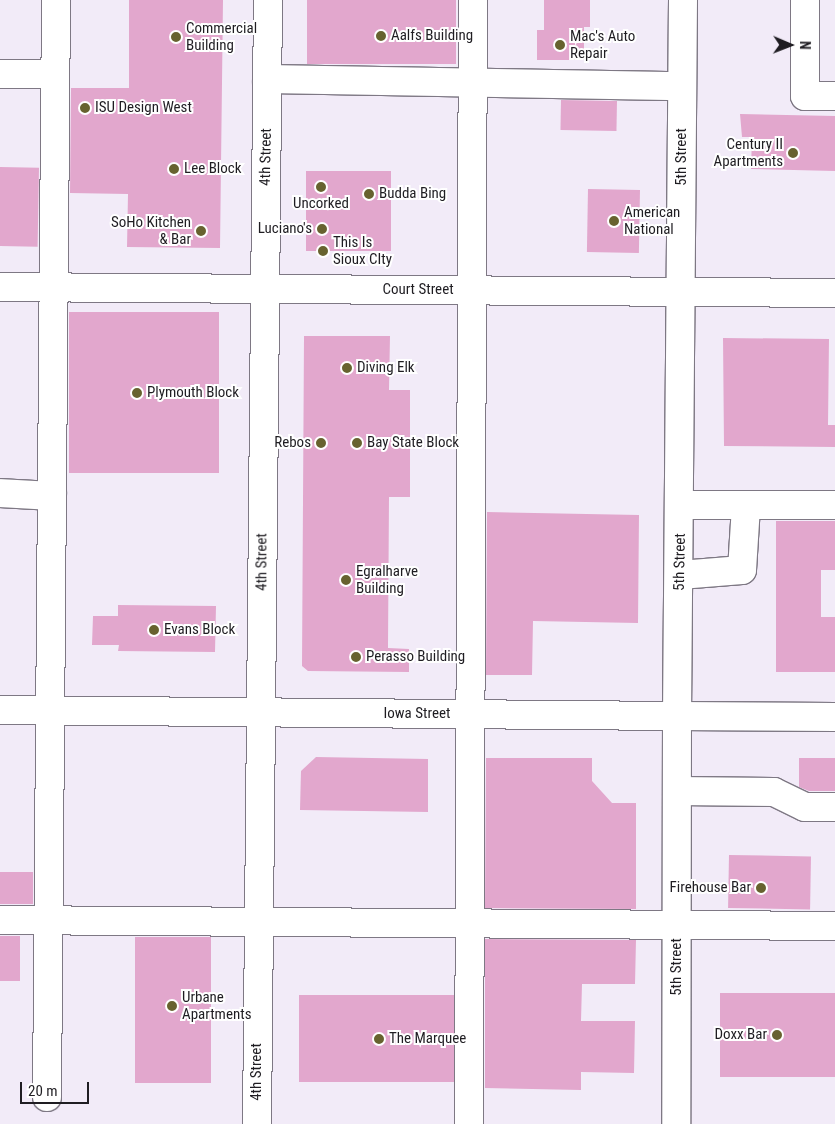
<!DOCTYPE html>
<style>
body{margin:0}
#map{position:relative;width:835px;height:1124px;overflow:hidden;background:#f2ebf8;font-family:"Roboto Condensed",sans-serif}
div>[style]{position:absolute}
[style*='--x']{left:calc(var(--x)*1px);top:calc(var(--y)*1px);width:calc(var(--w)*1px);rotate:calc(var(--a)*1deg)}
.building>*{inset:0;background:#e2a7cd;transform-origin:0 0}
.roads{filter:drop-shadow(1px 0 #7e7884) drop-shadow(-1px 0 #7e7884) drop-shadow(0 1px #7e7884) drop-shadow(0 -1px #7e7884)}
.minor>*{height:28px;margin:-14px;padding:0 14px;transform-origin:14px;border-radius:14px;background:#fff}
.major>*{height:28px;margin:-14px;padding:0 14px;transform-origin:14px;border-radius:14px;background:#fff}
.dots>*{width:14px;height:14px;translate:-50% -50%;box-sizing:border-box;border:2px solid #fff;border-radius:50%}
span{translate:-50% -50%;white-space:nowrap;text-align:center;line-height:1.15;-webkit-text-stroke:4px #fff;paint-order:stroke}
.poi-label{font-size:15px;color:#1f1d22}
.left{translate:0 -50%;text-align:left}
.right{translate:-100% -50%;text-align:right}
.street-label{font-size:15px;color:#1f1d22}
.north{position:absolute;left:765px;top:20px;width:50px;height:50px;-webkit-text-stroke:4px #fff;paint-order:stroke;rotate:91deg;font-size:14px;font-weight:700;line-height:20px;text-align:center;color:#1f1d22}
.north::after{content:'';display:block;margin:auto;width:18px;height:22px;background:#1f1d22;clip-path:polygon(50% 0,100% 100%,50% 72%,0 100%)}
.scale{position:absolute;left:20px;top:1082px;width:69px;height:22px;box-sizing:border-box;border:2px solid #1f1d22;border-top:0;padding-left:6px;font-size:15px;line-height:18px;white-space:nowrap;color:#1f1d22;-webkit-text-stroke:4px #fff;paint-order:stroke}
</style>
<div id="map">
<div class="building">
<div style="clip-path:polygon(129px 0,223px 0,220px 248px,127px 247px,128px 194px,70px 193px,71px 88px,129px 88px)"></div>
<div style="left:307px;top:0;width:149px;height:64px"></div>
<div style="clip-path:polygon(544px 0,590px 0,590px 27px,584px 27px,584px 60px,537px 60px,537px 30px,544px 30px)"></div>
<div style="left:561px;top:100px;width:56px;height:30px;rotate:1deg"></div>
<div style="clip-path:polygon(740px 114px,835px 116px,835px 171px,751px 169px,752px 137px,742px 137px)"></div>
<div style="left:0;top:167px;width:39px;height:79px;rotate:1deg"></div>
<div style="left:306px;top:171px;width:85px;height:80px"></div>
<div style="left:588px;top:189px;width:52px;height:63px;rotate:1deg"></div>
<div style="left:69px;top:312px;width:150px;height:161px"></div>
<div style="clip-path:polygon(304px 336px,390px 336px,389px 390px,410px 390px,410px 497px,389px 497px,388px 648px,409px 649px,409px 672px,308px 671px,302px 666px)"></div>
<div style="clip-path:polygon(723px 338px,829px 339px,828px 425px,835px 425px,835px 447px,724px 446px)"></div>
<div style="clip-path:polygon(487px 512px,639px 515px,638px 623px,533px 621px,532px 675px,486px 675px)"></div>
<div style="clip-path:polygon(776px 521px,835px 521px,835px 570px,821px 570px,821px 617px,835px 617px,835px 672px,776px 672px)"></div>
<div style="clip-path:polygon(118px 605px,216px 606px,215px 652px,118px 651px,119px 645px,92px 645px,93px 616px,118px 616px)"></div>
<div style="clip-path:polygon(316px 757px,428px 759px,428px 812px,300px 810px,301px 771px)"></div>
<div style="clip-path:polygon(486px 758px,592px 758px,592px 781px,612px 803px,636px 803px,636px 909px,485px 908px)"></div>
<div style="clip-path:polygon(799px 758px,835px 758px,835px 791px,809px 791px,799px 787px)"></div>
<div style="left:729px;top:855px;width:82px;height:53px;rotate:1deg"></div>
<div style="left:0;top:872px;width:33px;height:32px"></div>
<div style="left:0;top:936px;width:20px;height:45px"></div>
<div style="left:135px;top:937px;width:76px;height:146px"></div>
<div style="clip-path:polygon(485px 939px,636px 940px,635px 984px,582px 984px,581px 1021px,635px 1021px,634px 1073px,581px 1072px,581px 1090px,485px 1088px)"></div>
<div style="left:720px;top:993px;width:115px;height:84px"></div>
<div style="left:299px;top:995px;width:155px;height:87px"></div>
</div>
<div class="roads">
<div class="minor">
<div style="--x:805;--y:0;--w:96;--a:90"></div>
<div style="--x:805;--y:96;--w:30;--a:0"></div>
<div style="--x:0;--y:74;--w:55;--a:0"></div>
<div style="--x:267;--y:79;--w:415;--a:1"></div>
<div style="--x:0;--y:287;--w:835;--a:0.41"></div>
<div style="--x:0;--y:493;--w:52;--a:3.3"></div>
<div style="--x:680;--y:505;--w:155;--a:0"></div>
<div style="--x:680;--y:575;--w:62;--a:-4.6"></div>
<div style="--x:742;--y:570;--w:64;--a:-86.4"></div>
<div style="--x:0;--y:710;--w:677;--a:0.51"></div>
<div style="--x:677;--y:716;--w:408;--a:90.1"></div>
<div style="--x:677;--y:791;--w:97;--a:0.6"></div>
<div style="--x:774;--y:792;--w:34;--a:26"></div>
<div style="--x:805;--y:807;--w:30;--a:0"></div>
<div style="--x:0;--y:920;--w:835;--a:0.41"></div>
<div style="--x:47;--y:1097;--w:1097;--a:-89.53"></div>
<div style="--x:469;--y:1124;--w:1124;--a:-89.8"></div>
</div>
<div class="major">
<div style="--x:683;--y:0;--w:716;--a:90.48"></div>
<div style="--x:677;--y:716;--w:158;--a:0.4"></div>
<div style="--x:257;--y:1124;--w:1124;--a:-89.44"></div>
</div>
</div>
<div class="dots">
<div style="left:381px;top:36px;background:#67622f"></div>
<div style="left:176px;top:37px;background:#67622f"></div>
<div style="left:560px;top:45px;background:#67622f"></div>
<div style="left:85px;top:108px;background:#67622f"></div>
<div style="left:793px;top:153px;background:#67622f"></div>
<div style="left:174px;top:169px;background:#67622f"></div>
<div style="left:321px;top:187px;background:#67622f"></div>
<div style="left:369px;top:194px;background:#67622f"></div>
<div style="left:614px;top:221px;background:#67622f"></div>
<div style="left:322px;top:229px;background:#67622f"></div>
<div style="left:201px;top:231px;background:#67622f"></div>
<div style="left:323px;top:251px;background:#67622f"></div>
<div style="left:347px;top:368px;background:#67622f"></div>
<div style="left:137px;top:393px;background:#67622f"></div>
<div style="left:321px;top:443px;background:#67622f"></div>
<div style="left:357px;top:443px;background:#67622f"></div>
<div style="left:346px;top:580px;background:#67622f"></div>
<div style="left:154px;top:630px;background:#67622f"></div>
<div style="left:356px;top:657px;background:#67622f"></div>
<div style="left:761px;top:888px;background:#67622f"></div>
<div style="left:172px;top:1006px;background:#67622f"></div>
<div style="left:777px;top:1035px;background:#67622f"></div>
<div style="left:379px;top:1039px;background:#67622f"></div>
</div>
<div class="poi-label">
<span class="left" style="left:186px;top:37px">Commercial<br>Building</span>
<span class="left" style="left:391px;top:36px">Aalfs Building</span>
<span class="left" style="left:570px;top:45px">Mac's Auto<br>Repair</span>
<span class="left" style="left:95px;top:108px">ISU Design West</span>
<span class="right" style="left:783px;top:153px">Century II<br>Apartments</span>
<span class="left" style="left:184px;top:169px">Lee Block</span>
<span class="left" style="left:379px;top:194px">Budda Bing</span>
<span style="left:321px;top:204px">Uncorked</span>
<span class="left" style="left:624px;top:221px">American<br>National</span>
<span class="right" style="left:191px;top:231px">SoHo Kitchen<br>&amp; Bar</span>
<span class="right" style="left:312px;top:229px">Luciano's</span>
<span class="left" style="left:333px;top:251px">This Is<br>Sioux CIty</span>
<span class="left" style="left:357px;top:368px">Diving Elk</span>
<span class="left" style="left:147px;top:393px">Plymouth Block</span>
<span class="right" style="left:311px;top:443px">Rebos</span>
<span class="left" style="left:367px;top:443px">Bay State Block</span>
<span class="left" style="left:356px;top:580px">Egralharve<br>Building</span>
<span class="left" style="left:164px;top:630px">Evans Block</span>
<span class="left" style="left:366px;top:657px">Perasso Building</span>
<span class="right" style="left:751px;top:888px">Firehouse Bar</span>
<span class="left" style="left:182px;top:1006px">Urbane<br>Apartments</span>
<span class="right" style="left:767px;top:1035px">Doxx Bar</span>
<span class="left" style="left:389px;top:1039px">The Marquee</span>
</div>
<div class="street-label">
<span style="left:266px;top:157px;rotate:-89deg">4th Street</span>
<span style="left:682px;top:157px;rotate:-90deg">5th Street</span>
<span style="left:418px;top:290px">Court Street</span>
<span style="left:262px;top:562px;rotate:-90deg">4th Street</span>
<span style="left:680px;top:562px;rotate:-89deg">5th Street</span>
<span style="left:417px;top:714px">Iowa Street</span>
<span style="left:677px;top:967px;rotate:-90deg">5th Street</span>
<span style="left:257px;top:1072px;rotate:-90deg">4th Street</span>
</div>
<div class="north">N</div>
<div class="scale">20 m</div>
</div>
